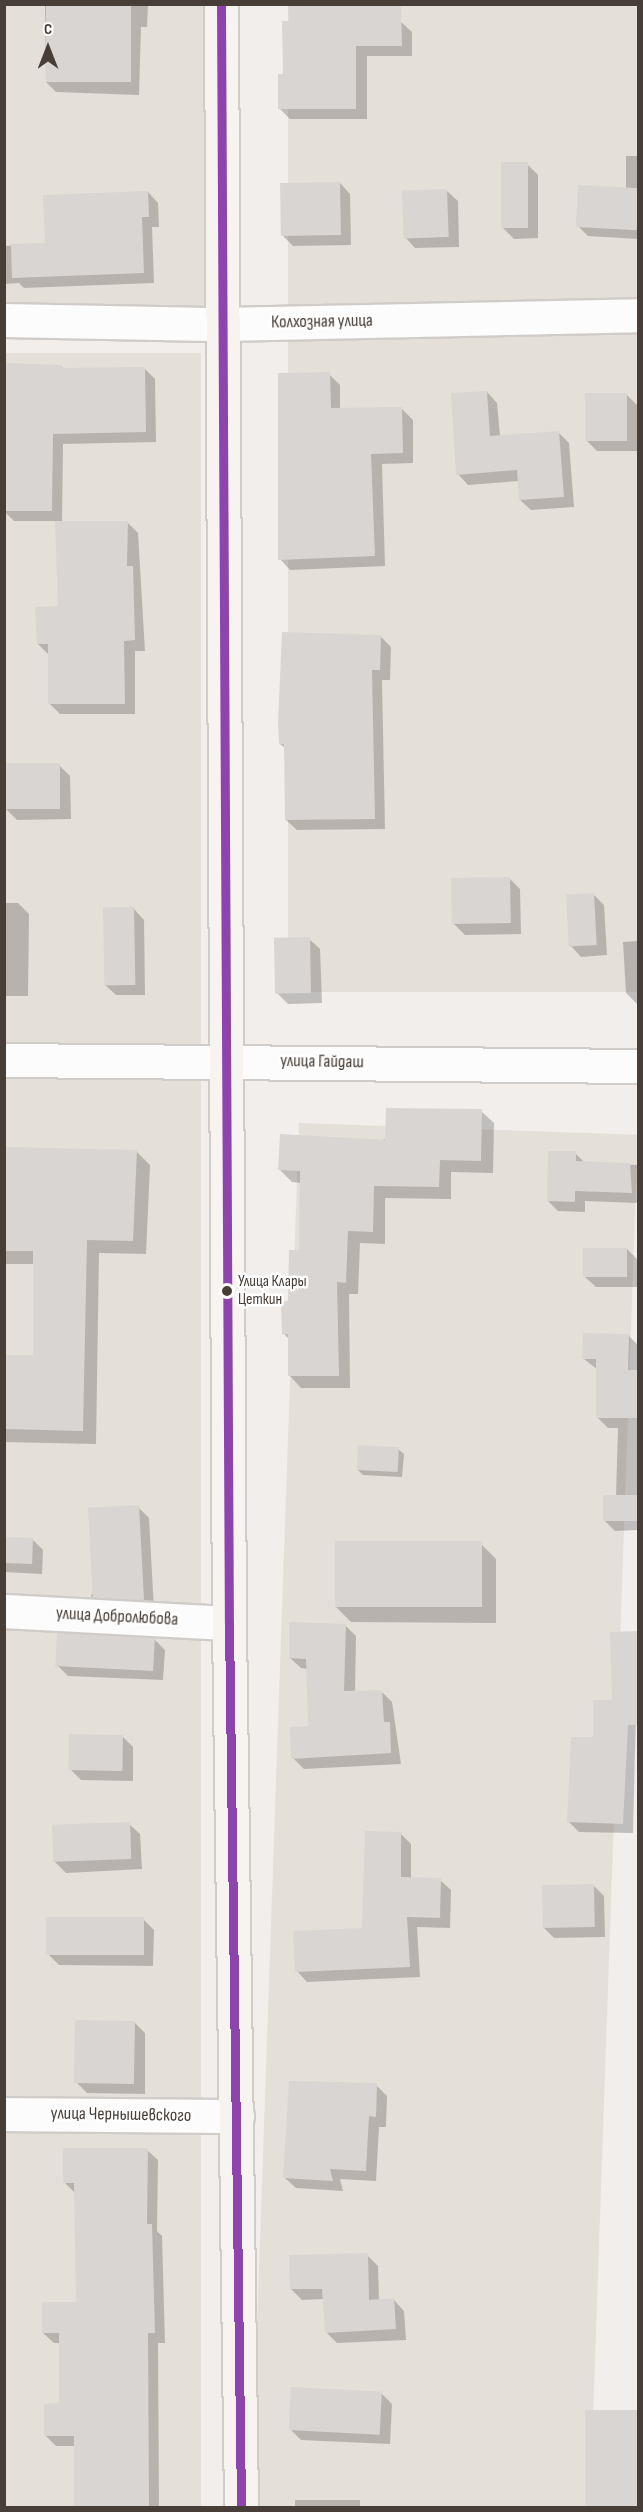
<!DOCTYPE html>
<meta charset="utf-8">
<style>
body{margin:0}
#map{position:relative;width:643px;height:2512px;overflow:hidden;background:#f1eeec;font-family:"Sofia Sans Condensed",sans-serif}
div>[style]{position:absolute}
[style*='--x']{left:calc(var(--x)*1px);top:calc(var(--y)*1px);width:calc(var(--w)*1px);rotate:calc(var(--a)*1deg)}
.residential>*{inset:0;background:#e5dfd9;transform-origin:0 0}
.shadow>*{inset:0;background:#0003;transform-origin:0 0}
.building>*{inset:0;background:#d9d5d3;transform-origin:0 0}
.roads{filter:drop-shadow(2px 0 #cfccc9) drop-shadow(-2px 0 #cfccc9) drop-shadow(0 2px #cfccc9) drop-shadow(0 -2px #cfccc9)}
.minor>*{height:33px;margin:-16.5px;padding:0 16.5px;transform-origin:16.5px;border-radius:16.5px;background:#fdfcfc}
.secondary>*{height:33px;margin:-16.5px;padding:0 16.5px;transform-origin:16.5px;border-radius:16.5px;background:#f7f3ef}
.bus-1>*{height:9px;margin:-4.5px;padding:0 4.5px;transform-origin:4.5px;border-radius:4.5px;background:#8e44ad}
.dots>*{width:16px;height:16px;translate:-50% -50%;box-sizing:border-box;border:3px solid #fff;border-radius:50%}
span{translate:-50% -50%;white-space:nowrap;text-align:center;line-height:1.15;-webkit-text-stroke:5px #fff;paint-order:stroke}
.bus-label{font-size:16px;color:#473e37}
.left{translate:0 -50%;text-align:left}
.street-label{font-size:18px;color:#473e37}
.frame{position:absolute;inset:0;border:6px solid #473e37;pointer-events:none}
.north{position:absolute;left:18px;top:18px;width:60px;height:60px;-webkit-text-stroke:4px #fff;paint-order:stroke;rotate:0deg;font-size:16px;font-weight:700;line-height:24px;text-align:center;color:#473e37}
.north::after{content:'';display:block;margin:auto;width:21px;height:27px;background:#473e37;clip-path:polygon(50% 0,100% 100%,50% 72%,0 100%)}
</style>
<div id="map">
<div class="residential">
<div style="left:5px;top:5px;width:202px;height:307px"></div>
<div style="left:288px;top:5px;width:350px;height:987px"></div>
<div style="left:5px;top:353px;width:196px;height:2155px"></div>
<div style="left:299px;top:1123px;width:339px;height:1384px;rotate:2deg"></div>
</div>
<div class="shadow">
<div style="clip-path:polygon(45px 4px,148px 4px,147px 27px,141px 27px,139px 95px,56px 92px,46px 82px)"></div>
<div style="clip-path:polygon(401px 22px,412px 32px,412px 56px,367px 56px,367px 119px,290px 119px,280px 109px,290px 23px)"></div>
<div style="clip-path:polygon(626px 156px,638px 156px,638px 239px,588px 236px,578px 226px,626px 189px)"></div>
<div style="clip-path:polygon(527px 164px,538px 175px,538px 238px,514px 239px,503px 228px)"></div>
<div style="clip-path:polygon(340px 183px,350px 194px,351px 245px,293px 246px,282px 235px)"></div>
<div style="clip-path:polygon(447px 191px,458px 201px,459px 247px,415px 248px,405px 237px)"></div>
<div style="clip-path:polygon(148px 192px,158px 203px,159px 227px,152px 227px,154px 283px,24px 288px,19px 283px,4px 284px,4px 246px,47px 244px)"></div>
<div style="clip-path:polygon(4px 365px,61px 366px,65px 370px,144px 368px,155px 379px,156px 442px,63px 444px,62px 522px,127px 522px,138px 533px,145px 651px,135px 651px,135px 714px,60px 714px,49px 703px,49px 655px,38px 644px,60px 608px,57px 521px,14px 521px,4px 511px)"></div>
<div style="clip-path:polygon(329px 374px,340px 385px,340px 409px,402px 409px,413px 420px,413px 463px,382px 464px,385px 566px,290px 570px,280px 559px)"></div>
<div style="clip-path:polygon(487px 392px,497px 403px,500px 436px,558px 432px,569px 443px,574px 507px,531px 510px,520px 500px,519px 481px,468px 485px,458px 474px)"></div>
<div style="clip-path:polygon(627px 395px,638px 406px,637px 451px,597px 451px,586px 440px)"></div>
<div style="clip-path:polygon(380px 636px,391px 647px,390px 680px,382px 680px,385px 829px,297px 830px,286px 820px,286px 749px,280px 744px)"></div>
<div style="clip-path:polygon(59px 765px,70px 776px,71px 819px,17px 820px,6px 809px)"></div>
<div style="clip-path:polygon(509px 878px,520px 889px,521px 934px,465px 935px,454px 924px)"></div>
<div style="clip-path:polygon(593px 894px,604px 905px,607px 955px,581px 957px,571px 946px)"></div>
<div style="clip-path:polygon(4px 903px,18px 903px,29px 914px,28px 996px,4px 996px)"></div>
<div style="clip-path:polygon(134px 909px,144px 920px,145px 995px,116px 995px,105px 985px)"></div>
<div style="clip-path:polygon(309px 939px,320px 949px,322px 1003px,288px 1004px,277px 993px)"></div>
<div style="clip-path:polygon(638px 941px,638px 1004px,637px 1004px,626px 993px,623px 942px)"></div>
<div style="clip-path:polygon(481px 1111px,494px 1123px,493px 1173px,451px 1172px,451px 1199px,385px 1198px,385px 1244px,360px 1243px,358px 1294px,349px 1294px,350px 1388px,301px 1388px,289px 1375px,289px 1339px,283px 1333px,300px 1251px,301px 1183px,292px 1182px,280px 1170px)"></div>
<div style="clip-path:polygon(4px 1149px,136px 1151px,150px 1165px,146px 1254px,99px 1253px,96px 1444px,4px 1442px,4px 1356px,34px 1357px,35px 1264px,4px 1264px)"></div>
<div style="clip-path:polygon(575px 1153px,585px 1163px,638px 1165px,638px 1203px,585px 1201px,585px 1212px,558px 1211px,548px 1201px)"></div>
<div style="clip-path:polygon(627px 1249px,638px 1260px,638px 1287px,596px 1287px,585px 1277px)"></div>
<div style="clip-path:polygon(628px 1335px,638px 1345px,638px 1530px,615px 1531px,604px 1520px,616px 1496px,618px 1428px,608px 1428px,598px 1418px,597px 1369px,584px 1359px)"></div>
<div style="clip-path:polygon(398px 1449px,404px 1454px,402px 1477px,363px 1475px,358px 1470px)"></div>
<div style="clip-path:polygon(138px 1507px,149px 1518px,154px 1610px,102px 1607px,91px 1596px)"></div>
<div style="clip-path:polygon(4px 1539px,32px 1539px,43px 1550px,42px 1574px,4px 1572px)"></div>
<div style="clip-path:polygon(481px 1544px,496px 1559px,496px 1623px,351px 1622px,336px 1607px)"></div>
<div style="clip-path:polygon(345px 1625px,356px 1636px,355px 1692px,381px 1691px,392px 1702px,401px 1764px,304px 1769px,293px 1758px,310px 1728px,308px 1669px,301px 1668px,290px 1658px)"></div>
<div style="clip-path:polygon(638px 1633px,633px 1833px,579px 1832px,568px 1821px,594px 1739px,613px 1701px)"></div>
<div style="clip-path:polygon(154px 1639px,165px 1650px,163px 1680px,68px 1676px,57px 1665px)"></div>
<div style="clip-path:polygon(122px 1736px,133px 1747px,133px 1781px,81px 1780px,70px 1769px)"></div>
<div style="clip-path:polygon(129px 1824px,140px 1834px,142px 1869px,66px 1873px,55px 1862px)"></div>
<div style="clip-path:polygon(401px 1834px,411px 1844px,411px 1879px,440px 1880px,451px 1890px,450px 1928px,417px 1927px,420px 1977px,307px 1982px,297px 1971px,364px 1929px)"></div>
<div style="clip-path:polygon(593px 1885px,604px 1896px,605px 1937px,554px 1938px,543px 1927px)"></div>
<div style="clip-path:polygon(143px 1919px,154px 1930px,153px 1966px,59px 1965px,48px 1954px)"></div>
<div style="clip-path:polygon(134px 2022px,145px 2033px,145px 2094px,87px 2093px,76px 2082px)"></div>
<div style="clip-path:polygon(376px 2085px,387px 2096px,386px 2127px,379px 2127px,376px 2181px,340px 2179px,343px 2191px,296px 2188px,285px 2178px)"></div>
<div style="clip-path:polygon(147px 2150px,158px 2160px,157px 2231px,162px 2236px,165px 2343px,158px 2343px,159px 2508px,85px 2508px,75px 2446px,56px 2446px,46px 2436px,60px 2405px,60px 2343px,54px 2343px,43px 2333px,77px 2304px,76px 2194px,65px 2183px)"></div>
<div style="clip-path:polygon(367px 2255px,378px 2266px,379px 2301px,394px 2300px,404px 2311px,406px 2340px,337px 2343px,326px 2332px,324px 2299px,302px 2300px,291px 2289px)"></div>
<div style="clip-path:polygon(381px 2393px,392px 2404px,390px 2444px,301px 2440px,290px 2429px)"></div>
<div style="left:295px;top:2500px;width:65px;height:8px"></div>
</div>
<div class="building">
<div style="left:46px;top:4px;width:85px;height:78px"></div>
<div style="clip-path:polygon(288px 4px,401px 4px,402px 46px,356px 46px,356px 109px,278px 109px,278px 74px,283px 74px,282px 21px,289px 21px)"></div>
<div style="left:528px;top:162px;width:66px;height:27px;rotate:90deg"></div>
<div style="left:340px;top:182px;width:53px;height:60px;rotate:89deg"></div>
<div style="left:578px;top:185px;width:61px;height:42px;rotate:3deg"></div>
<div style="left:447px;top:189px;width:48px;height:45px;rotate:88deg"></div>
<div style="clip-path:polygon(148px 191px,149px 217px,142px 217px,144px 273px,12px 278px,11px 244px,45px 243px,43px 195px)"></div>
<div style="clip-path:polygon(4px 363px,62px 365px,62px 368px,145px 367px,146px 432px,53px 434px,52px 511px,4px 511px)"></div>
<div style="clip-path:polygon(330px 372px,331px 408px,402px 407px,403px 453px,371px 454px,375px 556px,278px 560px,278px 373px)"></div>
<div style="clip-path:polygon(487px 391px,490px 436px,559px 431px,564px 497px,519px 500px,517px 470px,456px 475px,451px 393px)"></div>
<div style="left:585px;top:393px;width:42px;height:48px"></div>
<div style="clip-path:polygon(55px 521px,128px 521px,127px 566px,133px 566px,135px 640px,124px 641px,125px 704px,48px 704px,48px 644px,37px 644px,35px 607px,58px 606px)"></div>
<div style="clip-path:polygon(282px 632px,381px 635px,380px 670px,372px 670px,375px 819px,285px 820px,284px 744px,279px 744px,278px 723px)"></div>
<div style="left:60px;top:763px;width:46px;height:56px;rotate:90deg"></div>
<div style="left:510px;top:877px;width:46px;height:59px;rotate:89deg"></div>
<div style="left:594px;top:893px;width:52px;height:28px;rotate:87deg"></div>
<div style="left:134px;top:907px;width:78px;height:31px;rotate:89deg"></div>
<div style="left:310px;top:937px;width:56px;height:36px;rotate:89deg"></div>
<div style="clip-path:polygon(386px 1108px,482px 1109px,481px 1161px,440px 1160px,439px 1187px,374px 1186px,373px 1232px,348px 1231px,346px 1283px,337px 1282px,339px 1376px,288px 1376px,288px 1334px,282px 1334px,281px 1302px,288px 1301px,289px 1250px,299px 1250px,300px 1171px,278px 1170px,280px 1134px,385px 1140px)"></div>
<div style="clip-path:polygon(4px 1147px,137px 1150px,133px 1241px,87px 1240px,83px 1431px,4px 1429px,4px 1355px,33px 1355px,33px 1251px,4px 1251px)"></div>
<div style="clip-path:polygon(548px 1151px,576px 1151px,576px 1161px,630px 1163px,632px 1193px,575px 1191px,575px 1202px,547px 1201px)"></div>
<div style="left:583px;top:1248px;width:44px;height:29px"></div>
<div style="clip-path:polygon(583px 1333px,629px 1334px,628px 1370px,639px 1370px,639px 1418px,596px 1418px,596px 1359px,582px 1359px)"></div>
<div style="left:358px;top:1445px;width:41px;height:25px;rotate:3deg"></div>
<div style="left:603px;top:1495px;width:36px;height:26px"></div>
<div style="left:139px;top:1505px;width:95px;height:51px;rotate:87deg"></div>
<div style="left:4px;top:1537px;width:29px;height:26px;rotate:2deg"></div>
<div style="left:335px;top:1541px;width:147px;height:66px"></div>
<div style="clip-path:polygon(289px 1622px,346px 1624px,344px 1691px,382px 1690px,384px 1722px,390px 1722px,391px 1753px,291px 1759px,290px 1727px,308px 1726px,306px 1659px,289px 1658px)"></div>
<div style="clip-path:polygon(639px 1631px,639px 1725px,628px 1725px,623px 1824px,567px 1822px,571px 1737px,593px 1737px,593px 1700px,612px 1700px,610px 1632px)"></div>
<div style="left:57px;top:1633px;width:98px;height:33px;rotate:3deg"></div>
<div style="left:69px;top:1734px;width:54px;height:36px;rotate:1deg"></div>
<div style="left:130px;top:1822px;width:37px;height:78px;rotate:88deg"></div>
<div style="clip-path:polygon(365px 1831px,401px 1832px,401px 1877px,441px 1878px,440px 1918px,407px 1917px,410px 1967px,295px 1972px,293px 1931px,362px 1928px)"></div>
<div style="left:594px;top:1884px;width:43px;height:52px;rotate:89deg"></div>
<div style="left:46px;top:1917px;width:98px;height:38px"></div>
<div style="left:75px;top:2020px;width:60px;height:63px;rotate:1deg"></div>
<div style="clip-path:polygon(289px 2081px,377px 2083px,376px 2117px,369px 2116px,366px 2171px,330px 2169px,333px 2181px,283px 2178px)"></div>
<div style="clip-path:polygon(63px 2148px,148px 2148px,147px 2224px,152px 2224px,155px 2333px,148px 2333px,149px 2508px,74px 2508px,74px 2436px,44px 2436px,44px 2404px,59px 2403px,59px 2333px,42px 2333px,42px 2302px,76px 2302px,74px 2183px,63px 2183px)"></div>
<div style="clip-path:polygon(368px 2253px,369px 2300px,394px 2298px,396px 2329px,325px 2333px,322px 2289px,290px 2289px,289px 2255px)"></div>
<div style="left:291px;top:2387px;width:91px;height:43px;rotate:3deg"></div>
<div style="left:585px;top:2410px;width:54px;height:98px"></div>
</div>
<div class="roads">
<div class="minor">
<div style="--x:4;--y:320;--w:218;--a:1.1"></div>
<div style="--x:222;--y:324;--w:416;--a:-1.2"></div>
<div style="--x:4;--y:1060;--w:634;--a:0.54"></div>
<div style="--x:4;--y:1611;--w:225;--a:3.1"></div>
<div style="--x:4;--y:2114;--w:233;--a:0.5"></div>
</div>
<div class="secondary">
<div style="--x:221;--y:4;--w:1619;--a:89.72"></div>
<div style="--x:229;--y:1623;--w:885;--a:89.22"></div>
</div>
</div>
<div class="bus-1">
<div style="--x:221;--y:4;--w:1619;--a:89.72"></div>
<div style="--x:229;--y:1623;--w:885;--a:89.22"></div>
</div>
<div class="dots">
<div style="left:227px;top:1291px;background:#473e37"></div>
</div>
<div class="bus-label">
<span class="left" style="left:238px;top:1291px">Улица Клары<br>Цеткин</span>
</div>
<div class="street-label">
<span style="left:322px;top:322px;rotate:-1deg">Колхозная улица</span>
<span style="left:322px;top:1062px;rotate:1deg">улица Гайдаш</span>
<span style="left:117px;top:1617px;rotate:3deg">улица Добролюбова</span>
<span style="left:121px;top:2115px;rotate:1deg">улица Чернышевского</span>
</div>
<div class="frame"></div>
<div class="north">С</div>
</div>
